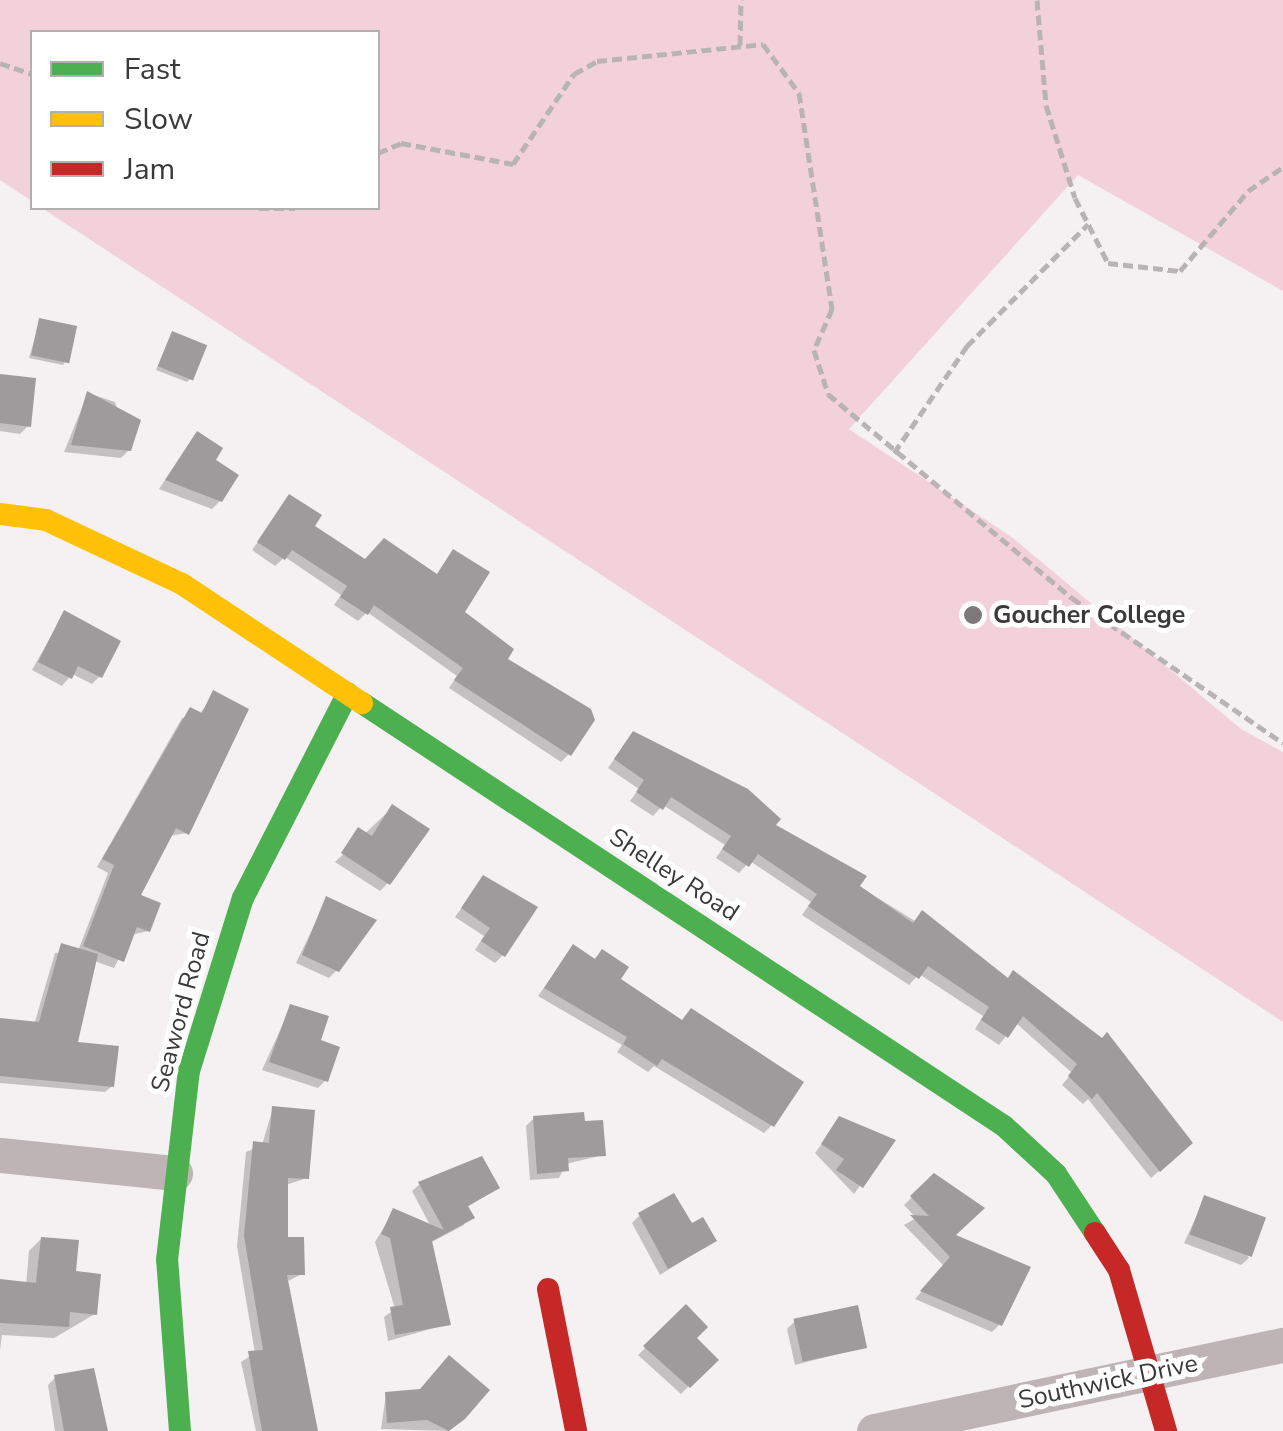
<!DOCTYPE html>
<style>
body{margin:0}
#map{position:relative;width:1283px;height:1431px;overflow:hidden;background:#f5f0f2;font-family:"Nunito Sans",sans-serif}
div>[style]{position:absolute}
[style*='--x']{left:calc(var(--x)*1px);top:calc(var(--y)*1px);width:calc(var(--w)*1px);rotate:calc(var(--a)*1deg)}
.green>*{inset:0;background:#f2d1da}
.shadow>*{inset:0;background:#0003}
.building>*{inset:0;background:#9f9b9d;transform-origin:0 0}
.path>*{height:5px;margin-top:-2.5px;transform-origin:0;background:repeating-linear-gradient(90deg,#bab3b5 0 10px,transparent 0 15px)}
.street>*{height:35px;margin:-17.5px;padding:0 17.5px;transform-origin:17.5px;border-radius:17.5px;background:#beb4b6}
.fast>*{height:22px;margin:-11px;padding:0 11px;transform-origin:11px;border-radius:11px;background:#4caf50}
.slow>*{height:22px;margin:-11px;padding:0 11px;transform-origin:11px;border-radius:11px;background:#ffc107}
.jam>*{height:22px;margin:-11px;padding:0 11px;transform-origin:11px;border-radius:11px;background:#c62828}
.dots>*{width:28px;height:28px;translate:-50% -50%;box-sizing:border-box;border:5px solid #fff;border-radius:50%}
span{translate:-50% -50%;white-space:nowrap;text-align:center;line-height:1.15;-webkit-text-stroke:10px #fff;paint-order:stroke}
.poi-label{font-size:25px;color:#3c393a;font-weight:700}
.left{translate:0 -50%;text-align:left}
.street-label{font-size:25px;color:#3c393a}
.legend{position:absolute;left:30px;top:30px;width:350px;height:180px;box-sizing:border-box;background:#fff;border:2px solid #b1b0b0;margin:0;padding:12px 18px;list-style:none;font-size:30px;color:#3c393a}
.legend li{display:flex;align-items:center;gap:20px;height:50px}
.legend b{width:50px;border:2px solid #b1b0b0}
</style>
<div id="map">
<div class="green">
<div style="clip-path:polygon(0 0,1283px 0,1283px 291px,1078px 175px,849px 429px,1013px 538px,1241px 729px,1283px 752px,1283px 1022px,42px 208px,378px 208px,378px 32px,32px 32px,32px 201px,0 180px)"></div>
</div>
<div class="shadow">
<div style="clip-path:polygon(40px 320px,66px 361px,63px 365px,29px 358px)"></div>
<div style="clip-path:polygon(170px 337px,190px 379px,187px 382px,156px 370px)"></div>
<div style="clip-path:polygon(0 376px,28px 426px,20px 434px,0 431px)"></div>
<div style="clip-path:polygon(88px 393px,115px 402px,129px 450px,121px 458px,64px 452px)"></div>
<div style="clip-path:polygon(197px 434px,212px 461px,220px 501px,212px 509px,159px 489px)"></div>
<div style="clip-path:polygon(290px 497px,312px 527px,365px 562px,436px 576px,453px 552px,462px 613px,504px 660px,592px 720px,569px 754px,561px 762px,449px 688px,457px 676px,367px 612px,358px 621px,334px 605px,341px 595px,285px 557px,275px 566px,252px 550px)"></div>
<div style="clip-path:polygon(64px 613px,100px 676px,92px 684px,72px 674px,62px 686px,32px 670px)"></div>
<div style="clip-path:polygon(214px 694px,187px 833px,169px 836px,138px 896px,148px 931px,131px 935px,114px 968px,94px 961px,75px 1044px,112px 1086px,105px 1092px,0 1083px,0 1024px,34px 1025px,55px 953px,78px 951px,108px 873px,97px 867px,182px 718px,199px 715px)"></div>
<div style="clip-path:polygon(626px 742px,915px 921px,1182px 1151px,1151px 1178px,1088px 1099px,1083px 1104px,1062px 1085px,1072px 1073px,1016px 1023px,999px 1045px,975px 1029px,983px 1016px,919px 974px,909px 985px,802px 915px,811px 902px,750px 861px,739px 873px,716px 858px,725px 845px,663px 805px,653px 816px,630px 801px,639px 789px,608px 768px)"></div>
<div style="clip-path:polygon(392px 808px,388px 883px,380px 891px,335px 862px)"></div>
<div style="clip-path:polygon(483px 878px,503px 955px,495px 963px,475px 950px,484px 936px,455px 917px)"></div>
<div style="clip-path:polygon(327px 899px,337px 970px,329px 978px,296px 963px)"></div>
<div style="clip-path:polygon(573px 947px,593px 960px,602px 952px,617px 980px,772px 1125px,764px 1133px,654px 1066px,648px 1072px,617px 1052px,622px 1045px,538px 996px)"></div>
<div style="clip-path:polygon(291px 1006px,318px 1042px,326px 1080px,318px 1088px,262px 1070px)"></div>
<div style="clip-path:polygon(273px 1108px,307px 1178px,286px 1185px,286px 1240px,302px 1274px,286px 1282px,315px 1431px,256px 1431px,241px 1362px,255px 1353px,237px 1246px,246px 1152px,262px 1145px)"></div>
<div style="clip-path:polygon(534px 1118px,582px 1124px,603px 1155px,566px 1164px,559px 1178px,530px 1180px,526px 1126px)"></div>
<div style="clip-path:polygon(839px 1120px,893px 1140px,854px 1194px,815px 1153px)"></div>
<div style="clip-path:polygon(934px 1176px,952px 1236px,1000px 1324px,992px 1332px,915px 1299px,944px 1266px,904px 1225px,916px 1218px,904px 1205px)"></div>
<div style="clip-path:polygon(420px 1184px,496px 1188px,466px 1208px,464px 1225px,430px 1243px,448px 1324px,388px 1341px,384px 1317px,395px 1309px,375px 1242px,394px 1211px,431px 1227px,412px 1191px)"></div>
<div style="clip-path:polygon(1205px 1198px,1249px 1258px,1241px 1265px,1184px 1243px)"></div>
<div style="clip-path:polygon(640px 1215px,714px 1241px,660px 1275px,632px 1223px)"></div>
<div style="clip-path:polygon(41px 1239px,95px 1314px,54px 1338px,2px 1335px,0 1350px,0 1282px,26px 1285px,29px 1251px)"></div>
<div style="clip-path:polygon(686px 1308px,693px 1338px,715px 1360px,681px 1394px,638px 1355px)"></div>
<div style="clip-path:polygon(795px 1321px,865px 1347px,795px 1365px,787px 1329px)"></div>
<div style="clip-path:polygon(56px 1377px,105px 1431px,55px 1431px,48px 1385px)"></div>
<div style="clip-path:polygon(420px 1391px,463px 1418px,449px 1431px,381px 1429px,386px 1394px)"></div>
</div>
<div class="building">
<div style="left:39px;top:318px;width:39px;height:38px;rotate:12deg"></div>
<div style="left:172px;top:331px;width:38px;height:38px;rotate:22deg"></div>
<div style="clip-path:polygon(0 374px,36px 378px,31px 427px,0 423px)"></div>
<div style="clip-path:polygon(87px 391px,141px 420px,131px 451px,71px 445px)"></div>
<div style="clip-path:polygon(197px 431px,223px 448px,216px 460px,239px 475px,222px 502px,165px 480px)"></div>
<div style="clip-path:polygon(289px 494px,322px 515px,315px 526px,365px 559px,384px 538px,437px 574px,453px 549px,490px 572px,465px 612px,514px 649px,508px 659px,591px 709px,595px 720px,571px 756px,454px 680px,463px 668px,374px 605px,368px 615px,340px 597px,347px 586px,292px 550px,285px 560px,257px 542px)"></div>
<div style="clip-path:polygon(64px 610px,121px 641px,102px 678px,78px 666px,72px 679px,38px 662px)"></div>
<div style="clip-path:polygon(213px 690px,249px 709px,189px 835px,176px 828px,141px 895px,161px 903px,150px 932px,137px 927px,124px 962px,83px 946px,114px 865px,102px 859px,190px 707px,202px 713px)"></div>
<div style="clip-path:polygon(633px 731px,748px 789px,781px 819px,776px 825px,867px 876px,860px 886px,913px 923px,922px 910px,1008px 978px,1013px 970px,1102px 1038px,1107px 1032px,1193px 1143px,1160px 1172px,1097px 1093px,1092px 1099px,1068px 1076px,1077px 1064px,1023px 1016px,1008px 1038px,981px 1020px,989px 1007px,928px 966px,919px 979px,835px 924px,808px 906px,817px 894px,758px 854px,749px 867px,722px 849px,731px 836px,671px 797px,663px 810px,636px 792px,644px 780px,614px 759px)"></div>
<div style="clip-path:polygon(392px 804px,430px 829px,390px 885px,341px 853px,358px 827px,372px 836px)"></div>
<div style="clip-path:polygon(483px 875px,538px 907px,505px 957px,481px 941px,490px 928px,461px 908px)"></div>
<div style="clip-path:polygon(326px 896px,377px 920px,339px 972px,302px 955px)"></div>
<div style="clip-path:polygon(61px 943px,98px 954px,78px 1042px,119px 1046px,114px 1087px,0 1076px,0 1018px,39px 1022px)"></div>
<div style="clip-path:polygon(573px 944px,595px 959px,602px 949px,629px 967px,621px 979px,682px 1020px,691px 1008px,804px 1082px,774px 1127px,662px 1059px,657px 1066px,623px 1044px,627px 1037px,544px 988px)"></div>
<div style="clip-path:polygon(290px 1004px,329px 1016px,321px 1040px,340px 1047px,328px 1082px,269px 1062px)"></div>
<div style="clip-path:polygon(272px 1106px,315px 1110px,309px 1179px,288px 1178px,288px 1237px,304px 1237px,305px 1275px,287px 1275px,318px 1431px,262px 1431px,248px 1351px,263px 1350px,244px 1236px,253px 1141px,269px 1143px)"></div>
<div style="clip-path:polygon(584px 1112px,585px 1121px,603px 1120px,606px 1156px,568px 1158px,569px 1171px,537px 1174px,533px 1116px)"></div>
<div style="clip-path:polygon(839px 1116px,896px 1140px,863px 1188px,836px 1170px,844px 1159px,821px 1144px)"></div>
<div style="clip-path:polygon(482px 1156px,500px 1188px,468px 1206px,475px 1218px,432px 1241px,451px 1325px,395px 1335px,390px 1307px,403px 1305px,390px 1238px,381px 1234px,393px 1208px,444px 1230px,418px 1182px)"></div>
<div style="clip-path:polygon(934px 1173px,985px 1208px,956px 1235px,1031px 1267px,1002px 1326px,920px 1291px,950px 1257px,910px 1215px,929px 1216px,910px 1196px)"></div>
<div style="clip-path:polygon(674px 1193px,692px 1223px,703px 1217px,717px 1241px,668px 1269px,638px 1213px)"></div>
<div style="left:1204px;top:1195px;width:66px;height:42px;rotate:20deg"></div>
<div style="clip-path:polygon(41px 1237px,79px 1240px,76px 1271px,101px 1274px,97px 1315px,70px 1312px,69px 1327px,0 1323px,0 1279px,36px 1283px)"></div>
<div style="clip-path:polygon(686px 1304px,708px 1327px,697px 1338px,719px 1360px,690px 1388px,643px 1346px)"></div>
<div style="left:858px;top:1305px;width:44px;height:66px;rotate:78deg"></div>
<div style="clip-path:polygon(449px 1355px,490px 1390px,465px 1419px,449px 1431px,427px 1420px,387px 1423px,385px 1392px,420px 1389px)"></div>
<div style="clip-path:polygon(94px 1368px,108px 1431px,64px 1431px,54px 1375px)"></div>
</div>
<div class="path">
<div style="--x:1037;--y:0;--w:105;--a:85.1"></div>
<div style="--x:1046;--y:105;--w:97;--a:72.7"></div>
<div style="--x:1075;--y:198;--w:73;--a:63.1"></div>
<div style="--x:1108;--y:263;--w:72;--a:6.3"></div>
<div style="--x:1180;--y:271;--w:105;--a:-49.6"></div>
<div style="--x:1248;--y:191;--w:42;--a:-34.4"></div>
<div style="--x:740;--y:45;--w:45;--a:-88.7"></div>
<div style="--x:0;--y:63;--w:34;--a:19"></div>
<div style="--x:378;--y:153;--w:25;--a:-23"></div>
<div style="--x:401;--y:143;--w:114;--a:10.6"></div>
<div style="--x:513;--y:164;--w:109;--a:-55.9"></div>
<div style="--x:574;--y:74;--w:26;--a:-29"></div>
<div style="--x:597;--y:61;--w:167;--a:-5.8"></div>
<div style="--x:763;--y:44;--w:61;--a:53.7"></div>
<div style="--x:799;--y:93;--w:219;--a:81.3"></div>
<div style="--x:832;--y:309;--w:45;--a:113.7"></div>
<div style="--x:814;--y:350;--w:46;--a:72.3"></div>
<div style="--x:828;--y:394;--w:318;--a:39.9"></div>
<div style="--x:1072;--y:598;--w:256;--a:34.5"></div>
<div style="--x:259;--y:208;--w:36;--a:0"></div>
<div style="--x:894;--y:453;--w:130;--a:-55.7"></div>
<div style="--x:967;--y:346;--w:172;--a:-45.2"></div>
</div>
<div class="street">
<div style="--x:0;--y:1155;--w:176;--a:5.9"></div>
<div style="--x:874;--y:1431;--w:418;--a:-11.9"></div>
</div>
<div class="fast">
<div style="--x:362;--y:703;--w:769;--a:33.38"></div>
<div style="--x:1004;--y:1126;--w:71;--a:42.7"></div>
<div style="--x:1056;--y:1174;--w:71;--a:56.5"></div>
<div style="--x:180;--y:1431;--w:171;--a:-94.3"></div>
<div style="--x:167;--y:1260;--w:190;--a:-83.4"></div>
<div style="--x:189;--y:1071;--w:181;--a:-72.7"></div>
<div style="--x:243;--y:898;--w:230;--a:-62.9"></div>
</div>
<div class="slow">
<div style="--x:0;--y:514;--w:46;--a:7.4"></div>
<div style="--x:46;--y:520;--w:150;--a:25.2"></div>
<div style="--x:182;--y:584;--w:216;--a:33.5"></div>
</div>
<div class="jam">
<div style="--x:1095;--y:1233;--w:44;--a:57"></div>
<div style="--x:1119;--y:1270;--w:168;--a:73.7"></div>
<div style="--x:548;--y:1289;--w:145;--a:78.8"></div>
</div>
<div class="dots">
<div style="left:973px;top:615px;background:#7d797a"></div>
</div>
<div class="poi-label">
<span class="left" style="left:993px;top:615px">Goucher College</span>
</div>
<div class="street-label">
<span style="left:674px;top:875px;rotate:33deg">Shelley Road</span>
<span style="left:181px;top:1012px;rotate:-75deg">Seaword Road</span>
<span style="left:1108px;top:1382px;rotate:-12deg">Southwick Drive</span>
</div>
<ul class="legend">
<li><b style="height:12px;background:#4caf50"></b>Fast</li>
<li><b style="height:12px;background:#ffc107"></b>Slow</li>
<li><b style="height:12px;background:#c62828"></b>Jam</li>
</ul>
</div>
